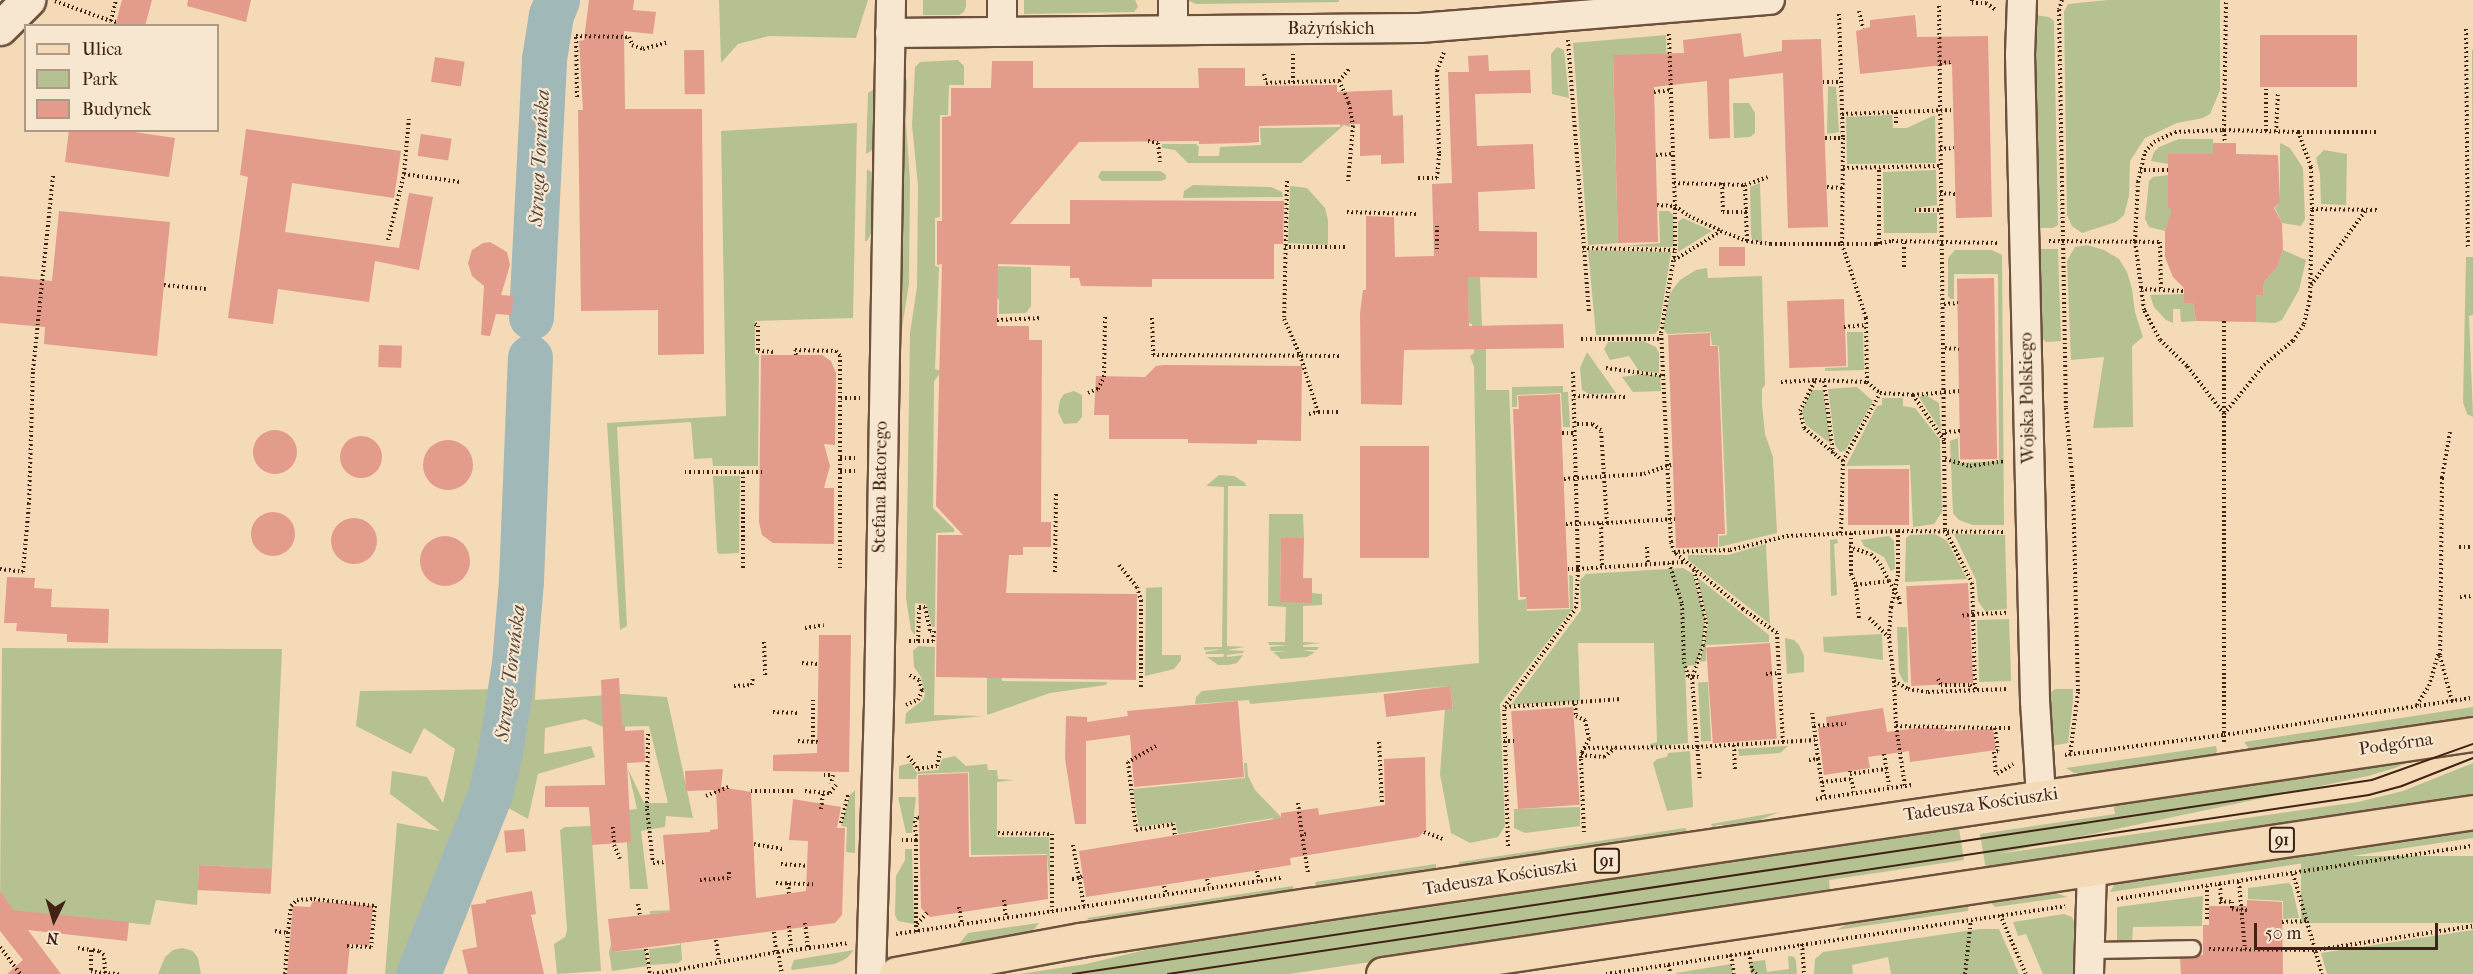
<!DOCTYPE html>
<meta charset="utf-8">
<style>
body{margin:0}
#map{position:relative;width:2473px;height:974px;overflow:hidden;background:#f4dab6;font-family:"IM FELL French Canon",serif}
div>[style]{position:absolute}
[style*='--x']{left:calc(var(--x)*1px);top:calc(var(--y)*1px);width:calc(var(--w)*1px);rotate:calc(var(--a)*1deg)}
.green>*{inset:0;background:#b6c192;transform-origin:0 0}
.river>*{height:45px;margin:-22.5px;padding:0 22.5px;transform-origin:22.5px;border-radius:22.5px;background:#a1b8b8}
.building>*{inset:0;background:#e39b8c;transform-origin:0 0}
.round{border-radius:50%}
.path>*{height:4px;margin-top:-2px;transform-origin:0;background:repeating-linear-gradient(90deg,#402313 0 1.5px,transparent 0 4.5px)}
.roads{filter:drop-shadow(2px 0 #6d513c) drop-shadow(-2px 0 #6d513c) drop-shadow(0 2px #6d513c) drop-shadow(0 -2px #6d513c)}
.lane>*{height:15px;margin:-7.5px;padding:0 7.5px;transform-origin:7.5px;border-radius:7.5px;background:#f8e7d0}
.street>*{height:28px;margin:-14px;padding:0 14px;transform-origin:14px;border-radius:14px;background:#f8e7d0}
.secondary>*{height:33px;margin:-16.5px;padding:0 16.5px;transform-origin:16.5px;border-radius:16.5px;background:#f8e7d0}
.primary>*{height:33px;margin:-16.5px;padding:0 16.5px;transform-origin:16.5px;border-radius:16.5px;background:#f4dab6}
.tram>*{height:1.5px;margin:-0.75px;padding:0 0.75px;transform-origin:0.75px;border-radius:0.75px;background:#402313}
span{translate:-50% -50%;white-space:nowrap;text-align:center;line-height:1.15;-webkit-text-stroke:4.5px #f8e7d0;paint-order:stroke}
.shield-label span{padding:2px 4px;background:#f8e7d0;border:2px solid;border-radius:4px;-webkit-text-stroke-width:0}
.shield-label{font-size:16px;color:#402313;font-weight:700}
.street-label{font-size:18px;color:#402313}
.water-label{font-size:20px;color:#58483c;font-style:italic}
.legend{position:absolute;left:24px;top:24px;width:195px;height:108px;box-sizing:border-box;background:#f8e7d0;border:2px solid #ae9984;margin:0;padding:8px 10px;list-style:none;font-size:18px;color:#402313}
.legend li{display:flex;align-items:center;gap:12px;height:30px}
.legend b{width:30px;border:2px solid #ae9984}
.north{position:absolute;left:24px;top:890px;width:60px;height:60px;-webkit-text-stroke:4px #f8e7d0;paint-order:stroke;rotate:185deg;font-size:16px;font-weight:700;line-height:24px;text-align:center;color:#402313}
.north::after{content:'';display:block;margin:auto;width:21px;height:27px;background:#402313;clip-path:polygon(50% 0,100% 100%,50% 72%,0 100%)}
.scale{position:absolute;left:2254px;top:923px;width:184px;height:27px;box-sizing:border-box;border:3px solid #402313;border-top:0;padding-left:8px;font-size:18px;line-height:21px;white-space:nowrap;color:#402313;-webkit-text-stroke:4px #f8e7d0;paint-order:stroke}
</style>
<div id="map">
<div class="green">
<div style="clip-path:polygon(719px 0,868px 0,856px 38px,769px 36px,738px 44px,721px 63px)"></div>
<div style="clip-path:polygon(923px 0,966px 0,966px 6px,964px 12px,959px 15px,923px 15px)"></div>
<div style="clip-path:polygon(1024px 0,1135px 0,1138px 7px,1134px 12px,1024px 14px)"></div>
<div style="clip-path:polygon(1187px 0,1339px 0,1339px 2px,1196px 4px)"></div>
<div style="clip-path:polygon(2108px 0,2220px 0,2220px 90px,2210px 114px,2203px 118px,2177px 123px,2145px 138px,2130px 161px,2129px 196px,2124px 215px,2116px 222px,2082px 233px,2072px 226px,2067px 215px,2064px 12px,2068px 4px)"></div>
<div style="clip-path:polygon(2035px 15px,2049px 17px,2054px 21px,2058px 225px,2053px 228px,2039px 228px)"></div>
<div style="clip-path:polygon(1666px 35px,1667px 83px,1613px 56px,1618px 243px,1588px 245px,1573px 43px)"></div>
<div style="clip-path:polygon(1557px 47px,1564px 50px,1569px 98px,1552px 94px,1551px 54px)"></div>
<div style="clip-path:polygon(2472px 50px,2473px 50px,2472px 239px)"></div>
<div style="clip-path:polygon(958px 60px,964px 66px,964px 85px,949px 85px,948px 115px,940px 115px,940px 217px,935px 218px,935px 266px,939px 267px,935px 369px,942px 371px,934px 381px,933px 508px,954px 529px,954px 532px,936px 533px,935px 627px,932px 627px,926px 604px,915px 603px,915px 635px,911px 630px,906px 598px,910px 333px,917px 287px,918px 186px,912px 125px,915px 67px,920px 62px)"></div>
<div style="clip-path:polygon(904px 77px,907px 80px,906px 123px,910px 180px,909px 283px,897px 361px)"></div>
<div style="clip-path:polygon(1828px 86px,1836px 87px,1839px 132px,1827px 134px)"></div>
<div style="clip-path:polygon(874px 89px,874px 149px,866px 154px,868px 93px)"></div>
<div style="clip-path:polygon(1340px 90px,1348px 109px,1350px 127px,1344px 125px,1301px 163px,1188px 163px,1175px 150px,1162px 148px,1162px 144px,1196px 144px,1199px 147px,1198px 156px,1219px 156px,1220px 147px,1261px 145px,1260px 128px,1340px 127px)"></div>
<div style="clip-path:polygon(1733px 103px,1749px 103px,1755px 113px,1755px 133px,1750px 137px,1734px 138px)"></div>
<div style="clip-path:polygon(1892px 115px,1893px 128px,1907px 128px,1935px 115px,1936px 163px,1847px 164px,1846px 117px)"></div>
<div style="clip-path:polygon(857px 123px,853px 318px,755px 321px,755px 354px,759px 355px,758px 466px,713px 466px,712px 458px,694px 459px,691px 422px,617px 427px,627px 626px,620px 630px,607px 423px,726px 416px,721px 131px)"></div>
<div style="clip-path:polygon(2179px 139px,2213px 139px,2213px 154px,2168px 164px,2151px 161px,2154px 152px,2159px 147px)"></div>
<div style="clip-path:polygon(2280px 143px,2290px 148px,2303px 168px,2305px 219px,2301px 226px,2282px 223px,2275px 208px,2280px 202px)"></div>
<div style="clip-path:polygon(2324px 150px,2347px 154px,2346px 205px,2321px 204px,2320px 174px,2316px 158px)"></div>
<div style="clip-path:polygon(867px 169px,873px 173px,873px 230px,867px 241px,865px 241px)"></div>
<div style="clip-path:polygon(1936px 170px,1937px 205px,1915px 208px,1915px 213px,1937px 213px,1937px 233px,1884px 233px,1883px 172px)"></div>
<div style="clip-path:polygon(1101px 171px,1160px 171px,1166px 175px,1166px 179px,1161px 181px,1102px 181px,1098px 177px)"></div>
<div style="clip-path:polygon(2168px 175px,2174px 211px,2165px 231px,2149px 227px,2145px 219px,2149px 181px,2153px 177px)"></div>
<div style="clip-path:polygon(1760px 183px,1762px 243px,1752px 239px,1751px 235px,1750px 187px)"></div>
<div style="clip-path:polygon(1193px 185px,1271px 187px,1282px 192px,1283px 197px,1183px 198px,1184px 191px)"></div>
<div style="clip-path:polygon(1290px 186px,1307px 188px,1325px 208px,1328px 220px,1328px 245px,1288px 243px)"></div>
<div style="clip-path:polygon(1659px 211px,1669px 211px,1673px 215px,1674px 242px,1672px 247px,1620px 246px,1660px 243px)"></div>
<div style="clip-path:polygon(1683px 218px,1712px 231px,1678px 252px,1678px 222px)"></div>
<div style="clip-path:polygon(2087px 245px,2104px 250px,2119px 259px,2127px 272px,2132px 289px,2135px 312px,2143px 337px,2132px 346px,2133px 427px,2093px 428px,2104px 357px,2071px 360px,2067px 261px,2075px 247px)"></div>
<div style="clip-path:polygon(2039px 249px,2058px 249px,2061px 341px,2046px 342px,2041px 337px)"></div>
<div style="clip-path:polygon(1588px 250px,1671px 252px,1659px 329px,1655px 334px,1596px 335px)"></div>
<div style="clip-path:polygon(1955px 250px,1992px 250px,2002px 255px,2004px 525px,1973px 525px,1959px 520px,1953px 513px,1950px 441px,1958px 438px,1959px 463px,1999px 461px,1998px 274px,1954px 274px,1954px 299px,1951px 299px,1948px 296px,1948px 258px)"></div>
<div style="clip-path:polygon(2283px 250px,2306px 260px,2299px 290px,2282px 320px,2275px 323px,2256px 322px,2256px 295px,2263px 296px,2264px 282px,2277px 267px)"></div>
<div style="clip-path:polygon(1467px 256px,1480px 277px,1482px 326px,1486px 326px,1486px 390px,1509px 390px,1518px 600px,1526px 599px,1527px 611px,1570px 609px,1569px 575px,1573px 576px,1573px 608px,1500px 704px,1505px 826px,1498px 837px,1470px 843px,1451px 833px,1440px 774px,1445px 709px,1453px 709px,1450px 686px,1250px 704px,1249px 700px,1195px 704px,1196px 697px,1202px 691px,1479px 663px,1474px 367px,1470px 356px,1474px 353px,1472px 324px,1469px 323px)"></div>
<div style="clip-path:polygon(2466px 257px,2473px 257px,2473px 315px,2469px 316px,2473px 417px,2467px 414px,2463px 402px)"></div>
<div style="clip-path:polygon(986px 266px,1031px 267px,1031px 306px,1026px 313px,999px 314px,999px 299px,986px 298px)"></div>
<div style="clip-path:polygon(1707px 268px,1708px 278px,1762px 276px,1765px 385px,1762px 389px,1762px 404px,1765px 434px,1773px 457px,1777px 533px,1719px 547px,1719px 536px,1727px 535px,1719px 346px,1712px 345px,1710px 332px,1667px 334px,1663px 328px,1670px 293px,1680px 280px,1696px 270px)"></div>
<div style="clip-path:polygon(2184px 294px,2193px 303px,2196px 321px,2181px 322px,2180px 309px,2173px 309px,2173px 323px,2166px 320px,2154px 307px,2150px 295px)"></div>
<div style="clip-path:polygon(1847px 332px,1863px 332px,1864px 370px,1825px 371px,1825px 368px,1848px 367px)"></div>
<div style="clip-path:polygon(1643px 341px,1656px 347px,1659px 353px,1659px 373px,1639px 371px,1629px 356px,1610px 360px,1604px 349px,1608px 342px)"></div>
<div style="clip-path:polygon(1587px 352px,1616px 393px,1589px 394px,1582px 390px,1580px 368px)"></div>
<div style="clip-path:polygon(1641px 374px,1660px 376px,1661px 391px,1633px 392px,1622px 377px)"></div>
<div style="clip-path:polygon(1563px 386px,1563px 392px,1568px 392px,1570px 427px,1563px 427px,1561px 393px,1517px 395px,1517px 407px,1512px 407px,1512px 387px)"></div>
<div style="clip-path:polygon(1857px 387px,1873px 401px,1845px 451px,1840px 452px,1835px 445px,1828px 389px)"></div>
<div style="clip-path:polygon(1812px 390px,1823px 390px,1831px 444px,1806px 425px,1802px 411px)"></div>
<div style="clip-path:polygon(1074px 391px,1082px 395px,1082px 417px,1077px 423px,1064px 424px,1058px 412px,1060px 400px,1064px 394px)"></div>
<div style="clip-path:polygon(1926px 395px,1939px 403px,1941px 431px,1919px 397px)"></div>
<div style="clip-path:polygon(1882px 398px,1903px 398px,1903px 406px,1915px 408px,1940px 440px,1942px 512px,1934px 524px,1913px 527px,1910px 465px,1846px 466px,1877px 406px,1882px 405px)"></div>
<div style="clip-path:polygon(1219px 475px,1234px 476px,1245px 483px,1246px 486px,1228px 486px,1227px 646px,1245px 647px,1227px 650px,1244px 651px,1243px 653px,1227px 655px,1227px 657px,1243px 655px,1237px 663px,1228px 665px,1218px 665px,1207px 657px,1223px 657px,1224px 654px,1206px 654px,1205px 652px,1224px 649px,1204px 650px,1204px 647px,1222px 647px,1224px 487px,1206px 486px)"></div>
<div style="clip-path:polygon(713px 476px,740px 476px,739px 553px,719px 554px,717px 551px)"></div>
<div style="clip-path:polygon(1269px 514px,1303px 514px,1304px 538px,1281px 538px,1280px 601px,1312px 593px,1322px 594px,1322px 605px,1303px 606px,1303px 642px,1321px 643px,1303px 645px,1303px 647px,1319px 647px,1317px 650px,1302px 650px,1315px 652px,1307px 657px,1281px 659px,1273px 652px,1289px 651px,1271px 651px,1270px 647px,1288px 645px,1269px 645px,1268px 642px,1285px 642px,1286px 607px,1268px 606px)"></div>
<div style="clip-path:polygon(1935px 534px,1947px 541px,1967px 579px,1905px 582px,1906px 538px,1910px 535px)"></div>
<div style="clip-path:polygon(1954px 534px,2005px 535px,2007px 609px,1985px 611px,1978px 601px,1976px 580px)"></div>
<div style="clip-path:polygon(1889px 536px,1894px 541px,1895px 569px,1891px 571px,1884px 557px,1864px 546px,1861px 540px)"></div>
<div style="clip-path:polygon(1837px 539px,1838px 543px,1834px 544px,1837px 595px,1831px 596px,1830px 540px)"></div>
<div style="clip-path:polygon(1766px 544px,1766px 546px,1770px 624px,1688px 560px,1688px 555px,1728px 555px)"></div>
<div style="clip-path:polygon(1683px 568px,1693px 574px,1705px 617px,1702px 649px,1696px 665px,1685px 666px,1688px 743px,1650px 747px,1650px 744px,1657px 742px,1654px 643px,1578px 643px,1580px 701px,1511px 705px,1581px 610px,1580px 580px,1586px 574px)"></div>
<div style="clip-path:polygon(1697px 577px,1769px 635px,1769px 642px,1706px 645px,1706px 661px,1700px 662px,1708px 624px)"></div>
<div style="clip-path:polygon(541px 582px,535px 700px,623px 694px,667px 697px,693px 818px,666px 816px,665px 827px,641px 831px,648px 889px,630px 889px,626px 830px,596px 813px,637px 809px,628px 769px,644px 803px,668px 803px,649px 726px,603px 727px,585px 719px,545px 728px,544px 754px,591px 746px,595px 757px,538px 774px,528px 819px,498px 802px,434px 974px,385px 974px,397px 823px,440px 831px,390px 794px,392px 771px,427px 777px,443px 803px,455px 749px,424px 728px,411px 754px,356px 726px,360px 691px,519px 689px,531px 583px)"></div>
<div style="clip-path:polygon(1162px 587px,1162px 655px,1181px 655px,1181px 660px,1174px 669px,1145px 676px,1146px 588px)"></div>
<div style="left:2009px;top:619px;width:62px;height:32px;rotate:88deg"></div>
<div style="clip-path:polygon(987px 625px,1003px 625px,1002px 681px,1107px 682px,1106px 685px,1050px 693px,987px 715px)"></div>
<div style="clip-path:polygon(1897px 627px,1907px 627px,1908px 683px,1904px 682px,1899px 673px)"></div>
<div style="clip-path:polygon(1882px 634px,1883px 660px,1824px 652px,1823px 637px)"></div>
<div style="clip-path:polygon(1785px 638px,1794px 640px,1799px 645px,1804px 656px,1804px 672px,1787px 674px)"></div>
<div style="clip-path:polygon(918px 646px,935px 647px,934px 715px,982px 716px,905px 724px,906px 713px,923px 700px,925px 694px,921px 677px,914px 667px,913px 651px)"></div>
<div style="clip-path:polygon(2px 648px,282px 649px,272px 869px,199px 865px,197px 905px,156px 900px,150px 925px,0 909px)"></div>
<div style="left:1708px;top:682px;width:59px;height:10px;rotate:87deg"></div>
<div style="clip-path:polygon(2055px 689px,2073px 689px,2073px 702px,2068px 743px,2051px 746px,2050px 693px)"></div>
<div style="clip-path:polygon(2473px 707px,2473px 716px,2400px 728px,2250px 750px,2244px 742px)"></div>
<div style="clip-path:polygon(1788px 746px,1780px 753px,1739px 756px,1738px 749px)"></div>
<div style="clip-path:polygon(2216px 746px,2217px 751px,2214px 756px,2091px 774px,2074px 773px,2066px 768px)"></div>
<div style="clip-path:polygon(1690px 751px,1693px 807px,1667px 811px,1653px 763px,1657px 759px,1667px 757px,1668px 753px)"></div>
<div style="clip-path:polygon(2432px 752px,2395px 768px,2368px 776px,1997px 854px,2358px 802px,2403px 791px,2473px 763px,2473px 798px,1986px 870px,1980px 834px,2115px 814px,2113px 803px)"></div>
<div style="clip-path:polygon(955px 756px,966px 766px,987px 764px,988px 770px,997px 770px,998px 779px,1014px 780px,997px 782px,997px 837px,1049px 837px,1051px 899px,1047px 854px,971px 855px,969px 772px,917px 774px,916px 779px,899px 779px,899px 766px,911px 763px,916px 772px,938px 770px,942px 759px)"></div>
<div style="clip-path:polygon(1244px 763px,1247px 763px,1248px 776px,1255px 790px,1283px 819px,1274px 824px,1273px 818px,1178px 834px,1175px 822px,1139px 827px,1133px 789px,1245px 778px)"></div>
<div style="clip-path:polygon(855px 790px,855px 853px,846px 852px,847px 827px,841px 826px,850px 795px)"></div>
<div style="clip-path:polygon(898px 797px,916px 797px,912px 833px,906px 833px)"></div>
<div style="clip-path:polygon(1580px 807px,1580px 826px,1525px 833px,1514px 828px,1514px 809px)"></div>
<div style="clip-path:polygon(1779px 812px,1748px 825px,1723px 830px,1722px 825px,1716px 825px,1716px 832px,1711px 824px)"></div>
<div style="clip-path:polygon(1958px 822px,1964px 860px,1829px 880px,1830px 894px,1289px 974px,1019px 974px,1086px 964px,1213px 934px)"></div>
<div style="clip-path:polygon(591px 826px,601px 971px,557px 974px,554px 944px,565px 937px,567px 930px,560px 830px,565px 827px)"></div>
<div style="clip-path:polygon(2473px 827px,2473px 838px,2110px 892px,2114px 885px,2125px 877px)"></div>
<div style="clip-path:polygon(1685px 828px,1688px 832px,1467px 868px,1461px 867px,1459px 862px)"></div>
<div style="clip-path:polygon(905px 849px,912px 849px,914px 924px,898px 921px,895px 915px,896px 876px,905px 860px)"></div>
<div style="left:2473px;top:856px;width:67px;height:172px;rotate:90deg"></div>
<div style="clip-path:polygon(1436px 864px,1436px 871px,1317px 890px,1315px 882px)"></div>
<div style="clip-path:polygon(2289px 883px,2292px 887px,2299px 918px,2283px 919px,2283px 901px,2248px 899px,2248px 888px)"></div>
<div style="clip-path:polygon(1293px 886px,1294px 895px,1093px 923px,1087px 918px)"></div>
<div style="clip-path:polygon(2046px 889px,2067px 897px,1995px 907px,1991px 903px,1990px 896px)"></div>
<div style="clip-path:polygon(2203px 896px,2202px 926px,2133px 927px,2132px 943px,2117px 942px,2117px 907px)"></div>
<div style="clip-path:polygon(1969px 902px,1968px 911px,1836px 930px,1859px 918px)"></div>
<div style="clip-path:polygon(676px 910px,679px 915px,682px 960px,678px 963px,650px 965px,649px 949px,680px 945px,676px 912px,650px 914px,650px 911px)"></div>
<div style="clip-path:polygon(2064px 914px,2072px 917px,2074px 922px,2073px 974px,2043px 974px,2026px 934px,2018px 936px,2013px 922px)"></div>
<div style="clip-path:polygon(1039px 923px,1031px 933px,958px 945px,968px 933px)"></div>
<div style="clip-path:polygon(1980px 929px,1999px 929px,2019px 974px,1891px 974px,1888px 957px,1852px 965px,1853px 974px,1814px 974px,1815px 959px,1823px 952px)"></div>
<div style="clip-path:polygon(2473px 930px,2473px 974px,2327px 974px,2321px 953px)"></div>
<div style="clip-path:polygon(611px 944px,612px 952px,645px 949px,647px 966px,612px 971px,609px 952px)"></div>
<div style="clip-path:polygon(182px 948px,193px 951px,198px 958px,201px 974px,158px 974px,165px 957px,173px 950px)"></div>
<div style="clip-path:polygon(854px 950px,847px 958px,835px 964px,792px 970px,791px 968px,794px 960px)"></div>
<div style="clip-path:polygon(1788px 956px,1794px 957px,1796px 961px,1797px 974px,1751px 974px,1749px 962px,1765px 960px,1767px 972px,1789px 969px)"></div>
<div style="clip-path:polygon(1731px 964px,1733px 974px,1676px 974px,1676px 973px)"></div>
</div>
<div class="river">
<div style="--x:531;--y:317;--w:258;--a:-87.1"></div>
<div style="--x:544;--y:59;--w:45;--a:-81"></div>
<div style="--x:551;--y:15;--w:16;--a:-68"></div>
<div style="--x:418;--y:974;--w:194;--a:-68.2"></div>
<div style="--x:490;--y:794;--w:43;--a:-76.6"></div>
<div style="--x:500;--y:752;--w:89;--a:-81"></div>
<div style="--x:514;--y:664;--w:84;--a:-85.2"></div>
<div style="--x:521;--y:580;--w:223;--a:-87.7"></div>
</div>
<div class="building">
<div style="clip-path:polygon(122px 0,152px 0,145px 26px,115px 26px)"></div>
<div style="clip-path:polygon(188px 0,251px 0,246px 22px,187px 6px)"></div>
<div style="clip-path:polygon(589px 0,634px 0,633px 10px,656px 12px,653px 34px,624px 31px,625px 109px,702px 109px,704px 354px,658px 355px,658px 310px,581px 311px,578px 110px,583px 110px,579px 41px,584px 40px)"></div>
<div style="clip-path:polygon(1915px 15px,1917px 37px,1988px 36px,1992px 217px,1956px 218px,1952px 64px,1860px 74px,1856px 31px,1870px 27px,1870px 20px)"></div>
<div style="clip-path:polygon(1741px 33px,1744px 57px,1782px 51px,1782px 40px,1821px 39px,1828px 227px,1788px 228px,1783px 73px,1729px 79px,1730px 138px,1709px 139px,1707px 81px,1654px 87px,1658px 242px,1618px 243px,1613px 55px,1684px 53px,1683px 40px)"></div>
<div style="left:2357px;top:35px;width:52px;height:97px;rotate:90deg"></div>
<div style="left:704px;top:50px;width:44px;height:20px;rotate:89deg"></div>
<div style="clip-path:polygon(1488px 55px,1489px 71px,1530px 70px,1531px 93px,1475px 94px,1477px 146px,1533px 144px,1535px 189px,1478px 192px,1479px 231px,1537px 232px,1537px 278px,1468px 277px,1469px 326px,1563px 324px,1564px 348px,1404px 350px,1402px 405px,1361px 404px,1360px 313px,1363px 290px,1366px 290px,1366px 216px,1394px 217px,1395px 257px,1434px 256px,1432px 184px,1452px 183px,1448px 72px,1469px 72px,1468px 56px)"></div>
<div style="left:435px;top:57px;width:30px;height:25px;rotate:9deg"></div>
<div style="clip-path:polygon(992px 61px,1033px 61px,1033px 88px,1199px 88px,1198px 68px,1245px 68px,1245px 86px,1337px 85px,1337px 92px,1392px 90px,1393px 116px,1403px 115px,1404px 163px,1381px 164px,1381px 155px,1360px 156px,1360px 124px,1259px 126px,1259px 142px,1246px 143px,1199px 144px,1199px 141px,1079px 142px,1010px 224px,1070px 224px,1070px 200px,1284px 201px,1283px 244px,1274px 244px,1274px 279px,1152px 279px,1152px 287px,1081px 286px,1079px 278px,1070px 278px,1070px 266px,998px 264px,997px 326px,1029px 326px,1029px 340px,1042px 340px,1041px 522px,1051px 522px,1051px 547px,1023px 547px,1023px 555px,1009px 555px,1006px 593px,1137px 594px,1136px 680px,936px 677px,938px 535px,963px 535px,936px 506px,942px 264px,937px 265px,937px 221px,942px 221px,942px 117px,951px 116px,951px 88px,991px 88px)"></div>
<div style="clip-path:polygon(246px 129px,401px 151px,394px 198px,292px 183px,285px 232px,399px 248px,409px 193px,433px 197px,419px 270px,375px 261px,369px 302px,278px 289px,273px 324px,228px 318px,248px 177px,240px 175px)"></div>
<div style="clip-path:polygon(69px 130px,121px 130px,175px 138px,169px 177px,65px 162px)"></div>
<div style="left:421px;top:134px;width:31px;height:22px;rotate:9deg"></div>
<div style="clip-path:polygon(2213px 143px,2236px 143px,2236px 154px,2278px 155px,2280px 202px,2274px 208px,2282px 223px,2283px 250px,2277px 267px,2264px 282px,2263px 296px,2256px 295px,2256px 322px,2196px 321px,2193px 303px,2184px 303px,2184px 288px,2173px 277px,2165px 257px,2165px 231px,2172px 210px,2168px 207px,2168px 154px,2213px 154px)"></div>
<div style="clip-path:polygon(59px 211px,170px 222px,157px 356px,44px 344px,45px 327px,0 323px,0 276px,52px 281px)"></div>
<div style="clip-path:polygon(490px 242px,507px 252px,510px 265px,501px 295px,513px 296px,512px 315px,496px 314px,490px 336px,481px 335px,484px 286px,472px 276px,468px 263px,472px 250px,483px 243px)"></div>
<div style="left:1719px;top:247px;width:26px;height:19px"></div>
<div style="left:1994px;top:278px;width:181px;height:37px;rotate:89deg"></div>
<div style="left:1844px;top:299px;width:67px;height:57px;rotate:88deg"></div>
<div style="clip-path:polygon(1710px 333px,1710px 346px,1718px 346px,1725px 534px,1718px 534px,1718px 547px,1676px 548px,1668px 335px)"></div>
<div style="left:379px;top:345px;width:23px;height:22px;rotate:2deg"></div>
<div style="clip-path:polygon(761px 355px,822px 355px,831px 361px,836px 373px,835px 445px,824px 444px,830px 466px,824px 488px,834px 488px,834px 544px,773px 543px,762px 535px,759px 522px)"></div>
<div style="clip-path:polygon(1163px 365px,1302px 366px,1301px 441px,1257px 440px,1257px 444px,1188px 443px,1188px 439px,1109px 439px,1109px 415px,1094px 415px,1096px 376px,1145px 377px,1156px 366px)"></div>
<div style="clip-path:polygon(1560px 394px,1569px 608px,1527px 609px,1526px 597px,1520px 597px,1513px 409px,1519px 409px,1518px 396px)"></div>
<div class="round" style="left:253px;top:430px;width:44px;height:44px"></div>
<div class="round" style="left:340px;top:436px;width:42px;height:42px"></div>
<div class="round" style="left:423px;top:440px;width:50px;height:50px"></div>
<div style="left:1360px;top:446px;width:69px;height:112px"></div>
<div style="left:1909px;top:469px;width:56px;height:61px;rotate:90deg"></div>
<div class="round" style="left:251px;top:512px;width:44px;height:44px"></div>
<div class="round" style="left:331px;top:518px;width:46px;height:46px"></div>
<div class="round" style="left:420px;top:536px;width:50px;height:50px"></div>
<div style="clip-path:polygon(1281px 538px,1304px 538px,1303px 578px,1312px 578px,1312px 603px,1280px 602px)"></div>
<div style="clip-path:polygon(7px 577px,35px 578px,34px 588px,52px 589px,51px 607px,109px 609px,108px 643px,67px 642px,67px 634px,16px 631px,17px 623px,4px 623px)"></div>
<div style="left:1968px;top:583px;width:100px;height:62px;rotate:87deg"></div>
<div style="clip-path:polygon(819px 635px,851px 635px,849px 772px,773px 771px,773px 755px,817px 753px)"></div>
<div style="left:1770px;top:643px;width:96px;height:64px;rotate:86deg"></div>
<div style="clip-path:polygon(619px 678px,622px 726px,625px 726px,625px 731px,644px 730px,645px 762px,627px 763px,631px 842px,592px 845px,589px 807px,545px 807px,545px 786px,605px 785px,601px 680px)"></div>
<div style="left:1450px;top:686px;width:23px;height:67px;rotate:83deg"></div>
<div style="clip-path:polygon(1238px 701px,1244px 777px,1134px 787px,1130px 735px,1086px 741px,1086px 824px,1075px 824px,1065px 758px,1066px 716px,1087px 717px,1087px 722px,1128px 716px,1127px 711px)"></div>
<div style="left:1573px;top:707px;width:98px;height:62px;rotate:86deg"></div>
<div style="clip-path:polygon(1883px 708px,1887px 732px,1918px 728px,1945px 728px,1945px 731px,1993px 729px,1996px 750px,1910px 762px,1909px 751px,1868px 757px,1870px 768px,1824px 775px,1818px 728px,1827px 726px,1826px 717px)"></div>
<div style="clip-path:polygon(1425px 757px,1426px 829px,1419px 837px,1290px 858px,1291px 865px,1086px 897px,1079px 851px,1281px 818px,1281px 813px,1318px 808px,1319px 815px,1385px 805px,1384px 759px)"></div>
<div style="clip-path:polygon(723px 769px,721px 787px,751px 792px,756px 898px,806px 891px,808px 841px,789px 840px,793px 799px,841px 807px,837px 828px,845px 828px,842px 915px,835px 923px,612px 952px,608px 919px,670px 912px,663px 835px,710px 832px,710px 830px,718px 829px,716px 790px,686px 791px,685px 771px)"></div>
<div style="clip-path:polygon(968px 773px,969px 857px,1047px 855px,1048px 899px,930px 917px,921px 908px,918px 775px)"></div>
<div style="left:524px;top:829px;width:22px;height:20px;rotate:85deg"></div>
<div style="left:199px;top:865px;width:73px;height:25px;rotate:3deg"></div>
<div style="clip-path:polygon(0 891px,13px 910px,129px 922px,127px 941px,28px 930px,61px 974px,7px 974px,23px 960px,0 931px)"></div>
<div style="clip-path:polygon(532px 891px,536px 914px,531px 915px,544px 974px,468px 974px,462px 950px,477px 947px,471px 905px,486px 903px,486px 900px)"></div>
<div style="clip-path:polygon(2247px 900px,2282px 902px,2283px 974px,2181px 974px,2180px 958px,2203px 955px,2203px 925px,2209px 925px,2209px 906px,2247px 906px)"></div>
<div style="clip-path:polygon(313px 901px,373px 906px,369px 946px,350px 944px,347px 974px,287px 974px,293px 906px,310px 907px)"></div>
</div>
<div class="path">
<div style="--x:1972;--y:0;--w:3;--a:90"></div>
<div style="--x:1972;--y:3;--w:14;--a:0"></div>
<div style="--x:1986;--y:3;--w:12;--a:35"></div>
<div style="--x:2062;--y:0;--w:10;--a:107"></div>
<div style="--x:2059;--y:10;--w:398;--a:89"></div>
<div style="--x:2066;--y:408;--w:79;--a:84.9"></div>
<div style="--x:2073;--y:487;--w:205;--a:88.6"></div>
<div style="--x:2078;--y:692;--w:64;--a:97.2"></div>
<div style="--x:55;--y:1;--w:59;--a:19.7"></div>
<div style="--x:1939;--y:6;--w:524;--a:89.34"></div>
<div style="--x:1945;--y:530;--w:59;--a:63"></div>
<div style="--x:1972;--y:583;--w:31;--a:88"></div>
<div style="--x:1973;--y:614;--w:36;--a:-2"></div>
<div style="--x:1859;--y:11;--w:18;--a:77"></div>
<div style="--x:1839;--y:14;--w:124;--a:88.2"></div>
<div style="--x:1843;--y:138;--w:106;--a:90.5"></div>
<div style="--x:1842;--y:244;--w:78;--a:72"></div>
<div style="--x:1866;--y:318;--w:64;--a:89.1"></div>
<div style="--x:1867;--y:382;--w:17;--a:40"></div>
<div style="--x:1880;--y:393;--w:33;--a:3"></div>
<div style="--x:1913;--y:395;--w:57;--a:55.8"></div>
<div style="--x:116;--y:22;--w:5;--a:-169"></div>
<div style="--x:111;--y:21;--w:22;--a:-77"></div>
<div style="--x:2466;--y:29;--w:218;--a:89.5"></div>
<div style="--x:1669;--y:34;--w:149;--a:88.1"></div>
<div style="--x:1568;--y:40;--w:273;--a:85.6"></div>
<div style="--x:1293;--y:54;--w:28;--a:90"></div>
<div style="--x:1293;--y:82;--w:46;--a:-1.2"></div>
<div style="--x:1339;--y:81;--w:16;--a:-50"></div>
<div style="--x:1940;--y:63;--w:12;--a:-5"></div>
<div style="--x:1264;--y:74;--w:9;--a:77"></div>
<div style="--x:1266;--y:83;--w:27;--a:-2"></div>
<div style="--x:1339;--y:81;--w:24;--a:66"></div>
<div style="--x:1349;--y:103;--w:23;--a:80"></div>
<div style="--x:1353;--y:126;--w:56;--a:95.1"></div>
<div style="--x:1823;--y:82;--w:17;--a:0"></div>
<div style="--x:1654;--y:92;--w:18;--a:-6"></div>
<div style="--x:577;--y:97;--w:61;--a:-90.9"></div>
<div style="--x:576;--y:36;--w:53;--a:1.1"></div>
<div style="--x:629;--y:37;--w:9;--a:69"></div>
<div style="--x:632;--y:45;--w:12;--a:20"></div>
<div style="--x:643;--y:49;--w:24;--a:-15"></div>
<div style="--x:1896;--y:112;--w:13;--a:90"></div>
<div style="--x:1842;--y:114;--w:111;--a:-2.1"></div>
<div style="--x:2266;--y:131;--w:43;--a:-90"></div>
<div style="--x:2276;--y:132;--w:40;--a:-87.1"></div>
<div style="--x:2298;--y:132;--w:78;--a:0"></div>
<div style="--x:1825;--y:138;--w:18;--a:0"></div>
<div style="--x:1148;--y:141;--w:10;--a:11"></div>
<div style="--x:1158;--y:143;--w:19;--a:84"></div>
<div style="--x:1940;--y:149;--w:14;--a:-4"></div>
<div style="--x:1656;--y:155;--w:17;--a:-3"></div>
<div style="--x:1843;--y:168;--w:97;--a:-1.2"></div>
<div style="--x:2140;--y:170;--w:28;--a:0"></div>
<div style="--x:404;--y:174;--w:57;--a:-85"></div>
<div style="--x:1418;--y:178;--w:19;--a:0"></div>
<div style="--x:1437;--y:178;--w:25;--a:-85"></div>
<div style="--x:1439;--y:153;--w:82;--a:-91.4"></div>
<div style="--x:1437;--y:71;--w:20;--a:-70"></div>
<div style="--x:1287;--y:181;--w:138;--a:91.2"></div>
<div style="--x:1284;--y:319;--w:39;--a:66"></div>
<div style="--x:1300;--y:355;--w:60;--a:72.5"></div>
<div style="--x:1318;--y:412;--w:22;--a:0"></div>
<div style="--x:1722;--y:183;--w:29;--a:88"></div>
<div style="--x:1723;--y:212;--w:24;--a:0"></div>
<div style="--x:1745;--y:185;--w:24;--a:-19"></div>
<div style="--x:1827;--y:187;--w:15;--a:4"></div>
<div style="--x:1940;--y:193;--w:15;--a:4"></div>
<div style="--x:1657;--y:205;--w:18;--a:3"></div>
<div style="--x:1675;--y:206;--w:23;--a:-92"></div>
<div style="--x:1674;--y:183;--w:71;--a:1.6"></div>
<div style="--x:1745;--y:185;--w:56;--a:88"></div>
<div style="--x:2312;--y:209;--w:65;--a:0.9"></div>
<div style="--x:1915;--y:210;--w:26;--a:0"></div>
<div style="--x:1347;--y:212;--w:69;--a:1.7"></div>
<div style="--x:1437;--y:226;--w:23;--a:90"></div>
<div style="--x:388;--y:240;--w:68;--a:-76.4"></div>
<div style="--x:404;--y:174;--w:57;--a:8.1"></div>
<div style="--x:2049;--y:241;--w:111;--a:0.5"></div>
<div style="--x:2160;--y:242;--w:47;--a:88.8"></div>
<div style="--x:1879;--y:244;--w:76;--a:-90"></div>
<div style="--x:1285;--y:247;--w:61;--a:0"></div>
<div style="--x:1583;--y:248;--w:92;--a:1.2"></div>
<div style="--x:1675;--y:250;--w:44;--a:-90"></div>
<div style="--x:1675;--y:206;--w:17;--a:36"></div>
<div style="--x:1689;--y:216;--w:35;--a:25"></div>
<div style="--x:1721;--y:231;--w:28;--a:21"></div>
<div style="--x:1747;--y:241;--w:24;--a:7"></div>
<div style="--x:1771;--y:244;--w:105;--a:0"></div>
<div style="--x:1876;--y:244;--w:16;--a:-11"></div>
<div style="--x:1892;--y:241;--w:108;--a:1.1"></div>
<div style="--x:1674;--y:260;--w:55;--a:-31.7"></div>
<div style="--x:1904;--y:267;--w:26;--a:-90"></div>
<div style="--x:164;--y:285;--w:42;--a:5.4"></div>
<div style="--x:2311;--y:285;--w:93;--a:-53.7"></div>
<div style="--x:2141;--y:289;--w:43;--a:2.7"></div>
<div style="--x:1944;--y:304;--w:14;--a:-4"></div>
<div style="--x:1152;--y:318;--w:37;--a:88"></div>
<div style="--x:1153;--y:355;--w:189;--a:0.3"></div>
<div style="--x:997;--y:320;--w:45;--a:-2.5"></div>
<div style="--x:2224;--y:321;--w:93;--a:90"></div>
<div style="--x:2224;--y:414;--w:63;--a:-50.8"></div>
<div style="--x:2264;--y:365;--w:38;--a:-40"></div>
<div style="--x:2293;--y:341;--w:20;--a:-57"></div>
<div style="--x:2304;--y:324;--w:28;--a:-77"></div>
<div style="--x:2310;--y:297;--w:88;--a:-88.7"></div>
<div style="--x:2312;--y:209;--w:42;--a:-91.4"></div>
<div style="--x:2311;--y:167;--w:37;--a:-110"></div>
<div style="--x:2298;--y:132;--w:74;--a:-178.5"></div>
<div style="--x:2224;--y:130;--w:13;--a:86"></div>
<div style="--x:755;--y:324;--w:4;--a:34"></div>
<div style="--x:758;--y:326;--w:25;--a:90"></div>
<div style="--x:758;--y:351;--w:18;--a:3"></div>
<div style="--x:1844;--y:327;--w:22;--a:-5"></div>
<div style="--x:1581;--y:339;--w:81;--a:0"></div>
<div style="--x:1945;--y:348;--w:14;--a:4"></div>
<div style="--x:796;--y:355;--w:5;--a:-101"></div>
<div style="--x:795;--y:350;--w:41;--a:1.4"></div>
<div style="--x:836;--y:351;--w:6;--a:51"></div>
<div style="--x:840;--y:356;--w:212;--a:90"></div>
<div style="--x:1606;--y:368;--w:59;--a:7.9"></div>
<div style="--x:1573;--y:372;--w:197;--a:88.5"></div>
<div style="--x:1578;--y:569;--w:106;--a:-3.8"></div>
<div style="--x:1824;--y:381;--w:73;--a:82.9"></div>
<div style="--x:1781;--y:382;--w:33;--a:-3"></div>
<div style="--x:1088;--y:393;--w:11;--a:-22"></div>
<div style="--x:1098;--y:389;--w:13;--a:-63"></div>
<div style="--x:1104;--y:377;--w:60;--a:-89"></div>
<div style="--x:1913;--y:395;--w:47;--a:-4.9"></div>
<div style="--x:1574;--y:396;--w:52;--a:1.1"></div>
<div style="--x:841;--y:398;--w:19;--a:0"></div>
<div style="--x:1309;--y:414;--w:9;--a:-13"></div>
<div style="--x:1945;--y:432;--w:16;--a:-4"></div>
<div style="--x:2450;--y:432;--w:47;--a:99.9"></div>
<div style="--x:2442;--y:478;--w:178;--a:90.6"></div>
<div style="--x:2440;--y:656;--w:47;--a:75.1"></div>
<div style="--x:1562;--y:433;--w:13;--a:0"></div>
<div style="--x:840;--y:458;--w:17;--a:0"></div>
<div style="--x:1945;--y:459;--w:26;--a:16"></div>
<div style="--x:1970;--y:466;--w:35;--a:-8"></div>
<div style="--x:1843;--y:461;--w:51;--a:-139.8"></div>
<div style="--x:1804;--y:428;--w:17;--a:-103"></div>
<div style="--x:1800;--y:411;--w:34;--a:-64"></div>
<div style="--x:1815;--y:380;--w:52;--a:2.2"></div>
<div style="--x:840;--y:471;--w:18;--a:0"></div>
<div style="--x:685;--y:472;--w:58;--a:0"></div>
<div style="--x:743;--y:472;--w:98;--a:90"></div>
<div style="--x:743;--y:472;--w:22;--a:0"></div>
<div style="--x:1564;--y:479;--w:80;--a:-3.6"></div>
<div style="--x:1644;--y:474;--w:31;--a:-19"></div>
<div style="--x:1601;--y:523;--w:44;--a:88.7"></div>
<div style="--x:1607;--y:523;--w:68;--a:-3.4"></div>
<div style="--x:1566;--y:524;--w:41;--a:-1.4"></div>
<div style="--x:1607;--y:523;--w:93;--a:-93.7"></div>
<div style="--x:1601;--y:430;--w:11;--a:-146"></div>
<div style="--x:1592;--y:424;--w:17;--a:180"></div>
<div style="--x:1898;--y:531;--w:44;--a:90"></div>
<div style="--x:1898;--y:575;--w:33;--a:102"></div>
<div style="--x:1891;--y:607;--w:30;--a:94"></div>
<div style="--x:1889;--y:637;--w:44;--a:83.5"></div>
<div style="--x:1894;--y:681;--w:16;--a:30"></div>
<div style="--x:1908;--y:689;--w:20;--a:9"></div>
<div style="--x:1928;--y:692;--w:80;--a:-2.1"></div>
<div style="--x:1841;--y:533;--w:72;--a:-88.4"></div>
<div style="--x:1843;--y:461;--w:77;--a:-61.4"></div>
<div style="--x:1851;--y:533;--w:41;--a:90"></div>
<div style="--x:1851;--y:574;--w:12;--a:66"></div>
<div style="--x:1856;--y:585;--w:33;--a:-7"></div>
<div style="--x:1889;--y:581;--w:20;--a:60"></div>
<div style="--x:1899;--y:598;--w:8;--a:83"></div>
<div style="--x:1647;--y:547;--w:18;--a:87"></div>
<div style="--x:1849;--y:547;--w:23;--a:18"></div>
<div style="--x:1871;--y:554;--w:13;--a:48"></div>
<div style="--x:1880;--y:564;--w:19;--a:62"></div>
<div style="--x:2459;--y:547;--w:14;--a:0"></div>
<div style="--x:1674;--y:552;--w:10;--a:-107"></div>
<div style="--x:1671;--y:542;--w:209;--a:-92.7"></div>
<div style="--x:1661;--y:333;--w:84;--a:-80.4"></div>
<div style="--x:1669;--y:563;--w:43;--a:72.4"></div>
<div style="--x:1682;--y:604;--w:58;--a:88"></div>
<div style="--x:1684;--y:662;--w:15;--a:74"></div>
<div style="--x:1688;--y:676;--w:11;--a:5"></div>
<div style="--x:1119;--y:565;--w:28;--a:51"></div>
<div style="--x:1137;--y:587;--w:14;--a:73"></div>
<div style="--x:1141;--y:600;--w:89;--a:90"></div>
<div style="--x:0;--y:569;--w:23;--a:7"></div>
<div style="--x:23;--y:572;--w:68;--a:-85"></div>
<div style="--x:29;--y:504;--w:134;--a:-88.3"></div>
<div style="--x:33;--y:370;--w:196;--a:-84.1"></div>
<div style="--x:1694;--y:570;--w:53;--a:77"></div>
<div style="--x:1706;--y:622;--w:23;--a:97"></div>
<div style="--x:1703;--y:645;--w:35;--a:108"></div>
<div style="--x:1692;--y:678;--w:103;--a:85.6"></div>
<div style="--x:1055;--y:572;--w:79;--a:-89.3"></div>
<div style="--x:1856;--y:585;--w:34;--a:85"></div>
<div style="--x:2460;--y:597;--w:13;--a:-4"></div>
<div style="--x:1869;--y:618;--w:28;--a:44"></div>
<div style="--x:805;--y:628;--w:19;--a:-9"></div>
<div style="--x:909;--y:641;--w:27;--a:0"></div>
<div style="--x:918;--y:641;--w:34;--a:-88"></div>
<div style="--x:919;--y:607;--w:6;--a:0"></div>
<div style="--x:925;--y:607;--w:25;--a:78"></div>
<div style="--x:930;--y:631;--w:4;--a:0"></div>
<div style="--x:934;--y:631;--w:10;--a:96"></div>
<div style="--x:764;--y:642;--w:35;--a:88"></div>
<div style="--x:802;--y:663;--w:17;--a:3"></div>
<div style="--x:1766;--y:674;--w:13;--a:-4"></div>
<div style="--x:1938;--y:679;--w:7;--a:63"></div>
<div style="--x:1941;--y:685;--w:29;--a:0"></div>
<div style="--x:1970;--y:685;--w:6;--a:39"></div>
<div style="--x:1975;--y:689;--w:75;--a:-91.5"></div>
<div style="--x:1973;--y:614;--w:12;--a:171"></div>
<div style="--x:1894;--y:681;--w:45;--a:87.5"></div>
<div style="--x:1896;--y:726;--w:61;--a:81.5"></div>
<div style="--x:734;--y:686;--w:18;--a:-3"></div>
<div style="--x:752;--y:685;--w:9;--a:-84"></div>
<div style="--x:1575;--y:704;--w:12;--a:85"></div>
<div style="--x:1576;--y:716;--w:10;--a:24"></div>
<div style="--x:1585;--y:720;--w:19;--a:78"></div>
<div style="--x:1589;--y:739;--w:15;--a:118"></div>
<div style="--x:1582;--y:752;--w:7;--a:98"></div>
<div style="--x:1581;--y:759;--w:76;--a:87.7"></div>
<div style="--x:906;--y:705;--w:13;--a:-23"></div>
<div style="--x:918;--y:700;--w:11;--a:-68"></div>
<div style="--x:922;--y:690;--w:10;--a:-107"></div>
<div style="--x:919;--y:680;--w:11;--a:-153"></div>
<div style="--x:2417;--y:705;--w:22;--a:-58"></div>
<div style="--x:2429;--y:686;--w:33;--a:-74"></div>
<div style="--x:1505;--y:707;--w:117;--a:-3.9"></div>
<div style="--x:773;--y:712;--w:26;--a:2"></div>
<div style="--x:1814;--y:726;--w:32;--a:-4"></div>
<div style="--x:1896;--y:726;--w:99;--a:1.2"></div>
<div style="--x:1995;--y:728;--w:23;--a:83"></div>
<div style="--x:1998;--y:751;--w:4;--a:166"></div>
<div style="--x:1994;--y:752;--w:22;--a:85"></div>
<div style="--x:1995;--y:728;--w:17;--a:0"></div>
<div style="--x:648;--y:734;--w:75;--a:90.8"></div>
<div style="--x:647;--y:809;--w:54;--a:83.7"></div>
<div style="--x:653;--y:863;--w:12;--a:-5"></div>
<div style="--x:798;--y:741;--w:20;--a:3"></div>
<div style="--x:813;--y:741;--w:41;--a:-90"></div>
<div style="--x:1504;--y:741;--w:12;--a:0"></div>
<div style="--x:1379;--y:742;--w:61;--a:87.2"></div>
<div style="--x:1783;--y:742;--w:109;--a:-93.2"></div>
<div style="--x:1777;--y:633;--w:42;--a:-144.8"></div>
<div style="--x:1743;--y:609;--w:89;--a:-140.4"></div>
<div style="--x:1674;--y:552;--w:56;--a:-2"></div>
<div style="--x:1730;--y:550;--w:59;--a:-13.8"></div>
<div style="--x:1787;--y:536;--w:111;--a:-2.6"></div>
<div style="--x:1898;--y:531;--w:108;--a:0.5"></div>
<div style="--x:2224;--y:742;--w:328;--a:-90"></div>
<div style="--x:2224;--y:414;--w:61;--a:-127.6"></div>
<div style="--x:2187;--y:366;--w:37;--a:-136"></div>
<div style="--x:2160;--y:340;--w:34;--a:-118"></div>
<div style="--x:2144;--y:310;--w:70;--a:-97.4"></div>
<div style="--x:2135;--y:241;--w:59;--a:-87.1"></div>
<div style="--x:2138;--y:182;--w:31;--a:-77"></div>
<div style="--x:2145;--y:152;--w:13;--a:-48"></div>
<div style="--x:2154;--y:142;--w:23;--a:-25"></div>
<div style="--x:2175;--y:132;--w:49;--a:-2.3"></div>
<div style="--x:2224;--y:130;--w:130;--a:-89.1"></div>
<div style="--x:1734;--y:745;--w:27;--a:88"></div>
<div style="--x:1156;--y:746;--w:32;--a:150"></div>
<div style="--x:1128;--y:762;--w:68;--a:83.3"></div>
<div style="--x:1136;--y:830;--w:37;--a:-9"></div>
<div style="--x:1173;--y:824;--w:11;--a:80"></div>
<div style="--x:1584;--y:748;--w:113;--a:-0.5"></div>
<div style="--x:1697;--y:747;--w:118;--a:-3.4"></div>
<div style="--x:1884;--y:754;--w:32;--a:81"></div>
<div style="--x:1581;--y:755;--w:23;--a:5"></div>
<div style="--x:1604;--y:757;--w:14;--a:-39"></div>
<div style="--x:2065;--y:755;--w:160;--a:-7.2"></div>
<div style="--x:2224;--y:735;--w:252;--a:-8.5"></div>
<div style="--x:908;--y:756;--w:16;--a:52"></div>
<div style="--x:918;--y:769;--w:19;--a:-9"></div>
<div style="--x:937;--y:766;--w:16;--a:-79"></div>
<div style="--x:1818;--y:759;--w:38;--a:81"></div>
<div style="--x:1809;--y:760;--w:9;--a:-6"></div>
<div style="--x:1818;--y:759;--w:48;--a:-97.1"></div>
<div style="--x:1850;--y:771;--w:3;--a:90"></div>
<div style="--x:1850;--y:774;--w:37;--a:-8"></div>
<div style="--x:1997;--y:774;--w:19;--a:-32"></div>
<div style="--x:824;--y:775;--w:9;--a:0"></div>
<div style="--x:833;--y:775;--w:9;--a:103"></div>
<div style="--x:1851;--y:778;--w:14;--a:78"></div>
<div style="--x:1822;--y:782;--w:29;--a:-6"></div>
<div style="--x:751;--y:791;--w:42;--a:0"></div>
<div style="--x:805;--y:791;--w:25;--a:5"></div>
<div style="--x:830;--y:793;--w:10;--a:-53"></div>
<div style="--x:706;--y:796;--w:24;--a:-22"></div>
<div style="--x:1816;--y:799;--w:97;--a:-8.3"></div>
<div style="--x:1298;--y:803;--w:32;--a:83"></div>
<div style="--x:821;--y:809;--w:16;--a:-83"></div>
<div style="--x:919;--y:818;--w:3;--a:-162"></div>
<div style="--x:916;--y:817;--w:4;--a:104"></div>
<div style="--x:915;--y:821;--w:19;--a:87"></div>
<div style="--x:916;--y:840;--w:4;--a:0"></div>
<div style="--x:841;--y:823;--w:29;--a:-76"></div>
<div style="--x:613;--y:827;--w:18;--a:87"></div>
<div style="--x:614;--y:845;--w:15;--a:67"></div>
<div style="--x:1424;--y:832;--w:20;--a:20"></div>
<div style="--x:998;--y:833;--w:54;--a:1.1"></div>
<div style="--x:1052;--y:834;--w:77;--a:90"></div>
<div style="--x:1306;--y:834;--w:4;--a:166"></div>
<div style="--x:1302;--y:835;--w:39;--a:81"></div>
<div style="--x:902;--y:840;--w:14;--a:0"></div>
<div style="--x:916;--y:840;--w:92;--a:90"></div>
<div style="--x:754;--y:844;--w:29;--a:10"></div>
<div style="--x:1073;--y:845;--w:34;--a:80"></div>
<div style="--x:1508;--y:846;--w:139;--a:-91.6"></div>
<div style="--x:1504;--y:707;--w:122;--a:-54"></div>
<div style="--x:1576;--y:608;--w:39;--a:-87"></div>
<div style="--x:1578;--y:569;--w:10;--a:180"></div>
<div style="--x:781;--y:864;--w:26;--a:4"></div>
<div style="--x:1257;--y:871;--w:10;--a:79"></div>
<div style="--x:2293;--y:874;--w:104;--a:73.8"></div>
<div style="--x:1082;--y:876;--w:4;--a:146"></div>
<div style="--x:1079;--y:878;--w:28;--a:80"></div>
<div style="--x:1072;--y:879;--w:3;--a:0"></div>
<div style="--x:1207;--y:879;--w:9;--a:72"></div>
<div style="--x:700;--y:880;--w:29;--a:-4"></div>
<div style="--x:729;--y:878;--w:8;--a:-90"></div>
<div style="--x:2239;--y:882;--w:68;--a:85"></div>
<div style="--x:776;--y:883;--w:37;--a:2"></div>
<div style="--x:788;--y:883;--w:11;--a:85"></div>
<div style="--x:2220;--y:884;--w:21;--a:87"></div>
<div style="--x:1164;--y:886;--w:8;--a:76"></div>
<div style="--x:2207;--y:886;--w:34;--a:90"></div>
<div style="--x:2117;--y:899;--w:360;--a:-8.5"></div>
<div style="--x:1004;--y:900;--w:18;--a:84"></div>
<div style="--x:2220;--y:901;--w:12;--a:5"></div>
<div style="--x:2232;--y:902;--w:7;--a:90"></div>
<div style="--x:2232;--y:909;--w:15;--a:4"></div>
<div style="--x:638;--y:904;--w:11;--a:80"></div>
<div style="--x:959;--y:907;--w:17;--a:80"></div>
<div style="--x:2000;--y:915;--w:64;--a:66.2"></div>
<div style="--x:2282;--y:922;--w:25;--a:-2"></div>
<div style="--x:805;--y:923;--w:25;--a:83"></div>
<div style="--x:917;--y:924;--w:15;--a:-48"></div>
<div style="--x:789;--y:926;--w:24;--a:85"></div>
<div style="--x:275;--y:931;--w:13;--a:9"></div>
<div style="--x:288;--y:933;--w:27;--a:-84"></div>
<div style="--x:291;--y:906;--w:8;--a:-45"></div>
<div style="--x:297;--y:900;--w:17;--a:-3"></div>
<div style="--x:314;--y:899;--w:61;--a:6.5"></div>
<div style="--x:375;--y:906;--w:41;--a:95.6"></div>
<div style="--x:371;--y:947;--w:27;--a:-178"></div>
<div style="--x:774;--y:932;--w:20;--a:84"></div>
<div style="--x:896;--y:934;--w:389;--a:-8.3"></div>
<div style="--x:716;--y:940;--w:22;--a:82"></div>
<div style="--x:1802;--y:944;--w:30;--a:86"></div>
<div style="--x:0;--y:947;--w:34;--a:53"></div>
<div style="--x:78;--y:948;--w:13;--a:9"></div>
<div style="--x:646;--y:949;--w:25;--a:81"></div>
<div style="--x:2209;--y:949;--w:106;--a:0.5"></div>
<div style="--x:2315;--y:950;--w:160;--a:-8.6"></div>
<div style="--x:778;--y:952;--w:22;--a:80"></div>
<div style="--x:1749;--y:953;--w:17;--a:80"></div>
<div style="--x:1752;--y:970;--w:6;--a:45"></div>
<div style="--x:1731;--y:955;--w:19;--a:81"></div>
<div style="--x:1669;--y:965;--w:9;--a:84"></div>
<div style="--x:105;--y:973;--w:18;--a:-93"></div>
<div style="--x:104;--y:955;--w:6;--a:-141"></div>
<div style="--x:99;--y:951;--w:8;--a:-173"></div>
<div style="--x:91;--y:950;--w:21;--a:90"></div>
<div style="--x:91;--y:971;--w:4;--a:14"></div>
<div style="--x:95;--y:972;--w:25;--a:5"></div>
<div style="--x:285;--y:974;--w:41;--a:-85.8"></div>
<div style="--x:653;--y:974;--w:127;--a:-10"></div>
<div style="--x:778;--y:952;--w:71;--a:-7.3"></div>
<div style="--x:1606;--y:974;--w:464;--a:-8.4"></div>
<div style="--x:1965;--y:974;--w:54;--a:-83.7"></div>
</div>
<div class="roads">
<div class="lane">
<div style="--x:2089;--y:950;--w:103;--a:-1.1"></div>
</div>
<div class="street">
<div style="--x:2022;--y:0;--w:54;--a:92.1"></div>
<div style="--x:2020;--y:54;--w:647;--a:88.67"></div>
<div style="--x:2035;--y:701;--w:95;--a:86.4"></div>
<div style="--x:1173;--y:30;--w:30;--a:-90"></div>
<div style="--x:1002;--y:32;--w:32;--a:-90"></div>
<div style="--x:890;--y:33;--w:530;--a:-0.54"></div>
<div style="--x:1420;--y:28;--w:351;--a:-4.6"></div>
<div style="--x:871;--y:974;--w:270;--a:-88.3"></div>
<div style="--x:879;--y:704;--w:704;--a:-89.02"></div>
<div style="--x:2089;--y:974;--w:106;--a:-88.4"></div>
</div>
<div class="secondary">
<div style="--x:0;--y:28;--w:40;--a:-45"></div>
</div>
<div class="primary">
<div style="--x:896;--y:974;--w:187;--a:-10.5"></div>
<div style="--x:1080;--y:940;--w:232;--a:-8.7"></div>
<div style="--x:1309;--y:905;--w:1176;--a:-8.36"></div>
<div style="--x:1383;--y:974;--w:1102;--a:-8.45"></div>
</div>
</div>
<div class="tram">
<div style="--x:1073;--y:974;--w:1313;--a:-8.49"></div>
<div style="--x:2372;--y:780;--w:107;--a:-19.6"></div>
<div style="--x:1168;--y:974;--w:1214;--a:-8.48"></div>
<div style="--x:2369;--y:795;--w:34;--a:-15"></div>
<div style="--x:2402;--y:786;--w:76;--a:-21.5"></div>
</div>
<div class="shield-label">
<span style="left:2282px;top:840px">91</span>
<span style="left:1607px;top:861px">91</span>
</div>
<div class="street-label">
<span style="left:1331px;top:29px">Bażyńskich</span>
<span style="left:2028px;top:398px;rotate:-91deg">Wojska Polskiego</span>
<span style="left:881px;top:487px;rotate:-89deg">Stefana Batorego</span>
<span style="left:2396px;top:745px;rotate:-8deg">Podgórna</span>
<span style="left:1981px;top:805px;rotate:-8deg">Tadeusza Kościuszki</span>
<span style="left:1500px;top:878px;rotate:-9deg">Tadeusza Kościuszki</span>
</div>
<div class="water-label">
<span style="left:539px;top:158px;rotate:-87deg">Struga Toruńska</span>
<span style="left:510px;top:673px;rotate:-83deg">Struga Toruńska</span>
</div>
<ul class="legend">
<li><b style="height:8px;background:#f4dab6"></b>Ulica</li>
<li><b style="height:16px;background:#b6c192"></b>Park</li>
<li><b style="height:16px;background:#e39b8c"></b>Budynek</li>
</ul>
<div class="north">N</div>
<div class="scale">50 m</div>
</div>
